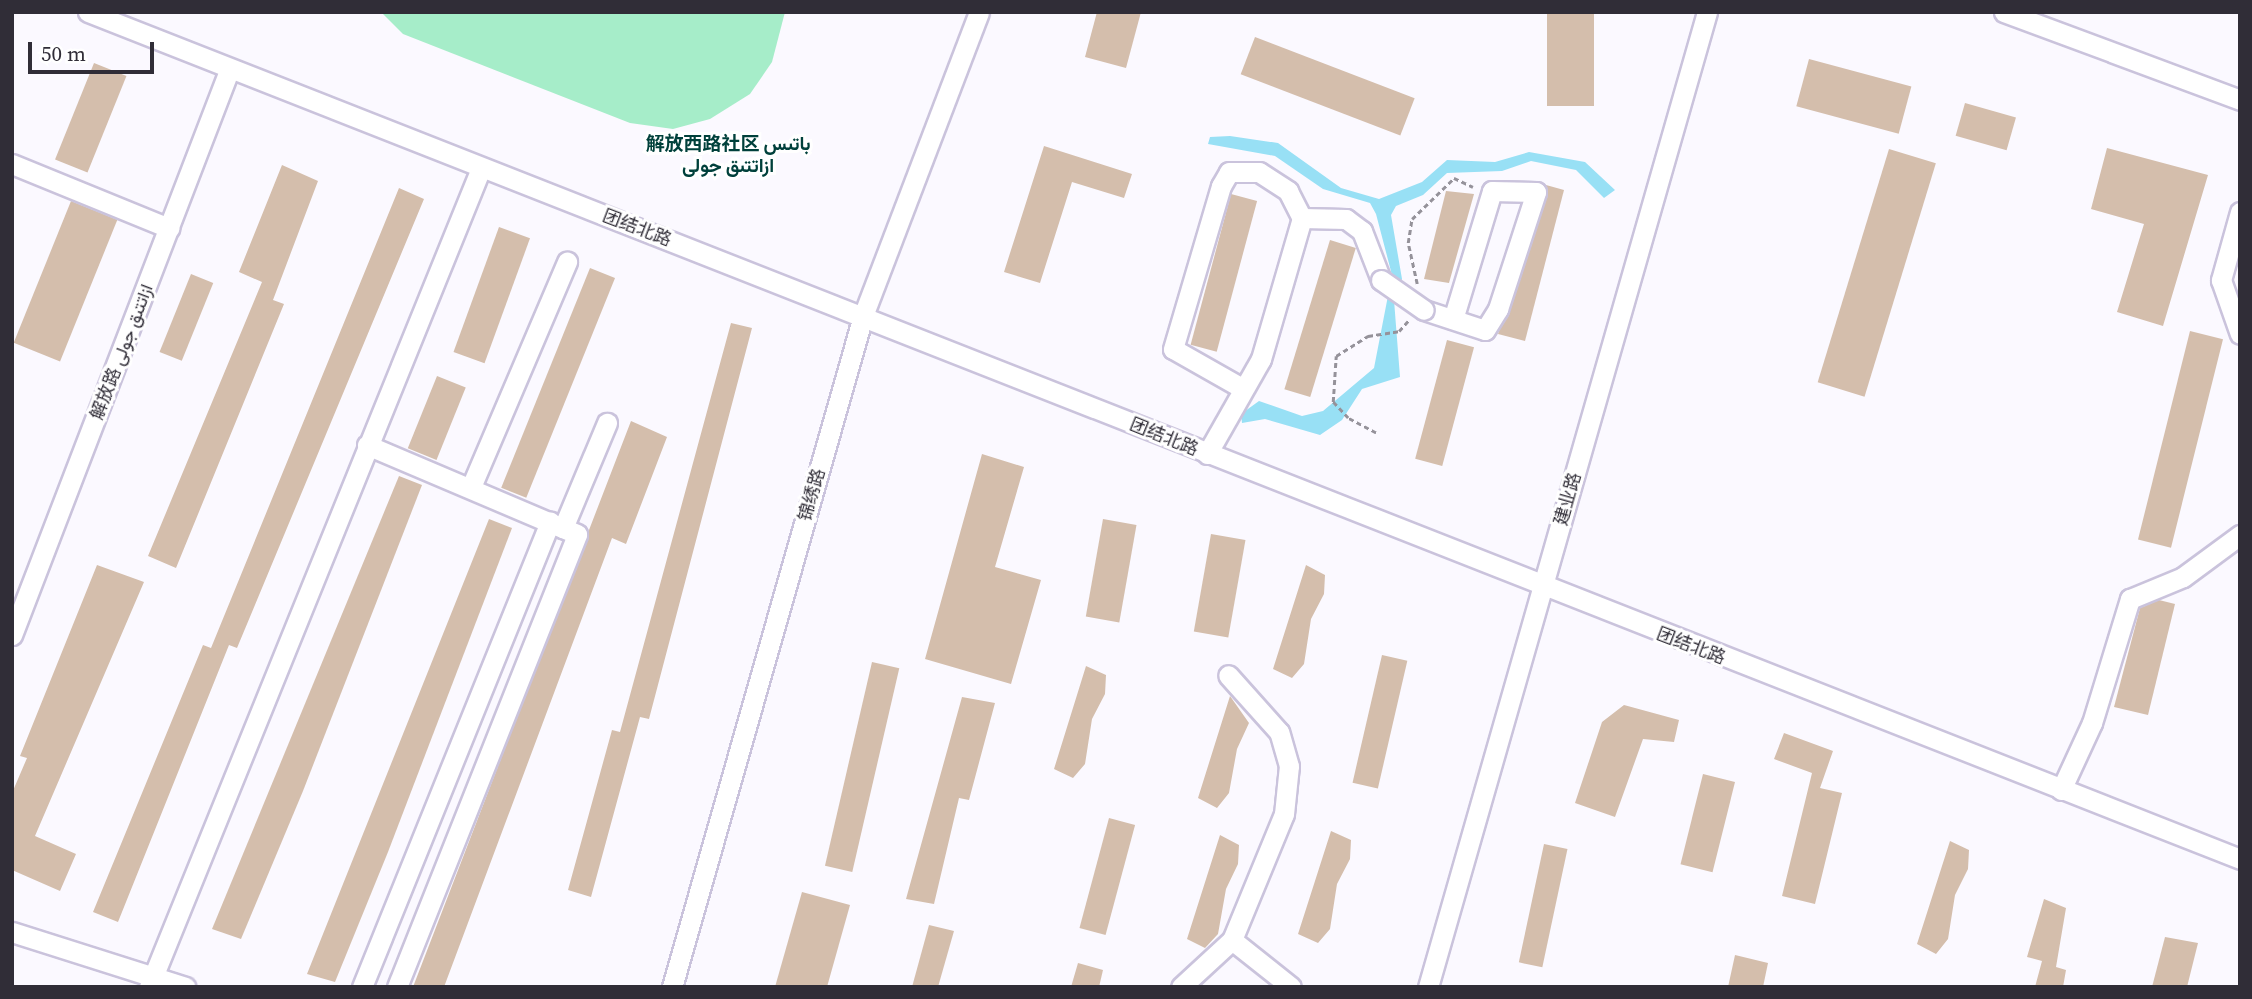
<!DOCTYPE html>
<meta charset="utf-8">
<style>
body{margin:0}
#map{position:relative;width:2252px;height:999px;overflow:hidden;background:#fbf9ff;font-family:"Source Serif 4",Vazirmatn,"Noto Sans SC",serif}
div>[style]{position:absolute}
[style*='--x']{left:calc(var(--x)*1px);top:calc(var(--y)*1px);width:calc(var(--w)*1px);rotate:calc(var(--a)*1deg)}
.green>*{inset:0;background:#a6edc9}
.water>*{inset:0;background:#98e0f5}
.building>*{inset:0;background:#d4beac;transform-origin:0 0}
.path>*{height:2.5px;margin-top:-1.25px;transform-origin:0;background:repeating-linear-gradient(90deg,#95929a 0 5px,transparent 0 8.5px)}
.roads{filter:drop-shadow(2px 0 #cac3dc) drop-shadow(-2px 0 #cac3dc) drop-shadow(0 2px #cac3dc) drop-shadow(0 -2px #cac3dc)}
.minor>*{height:19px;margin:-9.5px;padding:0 9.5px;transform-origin:9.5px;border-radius:9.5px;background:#fff}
.bridges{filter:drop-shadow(2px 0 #cac3dc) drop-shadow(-2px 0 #cac3dc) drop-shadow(0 2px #cac3dc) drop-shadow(0 -2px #cac3dc)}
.minor-bridge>*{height:19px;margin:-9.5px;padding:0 9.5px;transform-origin:9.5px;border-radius:9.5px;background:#fff}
span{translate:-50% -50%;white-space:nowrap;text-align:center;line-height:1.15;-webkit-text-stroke:6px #fff;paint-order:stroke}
.street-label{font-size:18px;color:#302d37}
.neighbourhood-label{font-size:19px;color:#00403b;font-weight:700}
.frame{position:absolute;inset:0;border:14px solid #302d37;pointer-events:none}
.scale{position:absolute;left:28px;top:42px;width:126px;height:32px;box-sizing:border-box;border:4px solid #302d37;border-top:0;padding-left:9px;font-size:21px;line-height:24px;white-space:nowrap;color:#302d37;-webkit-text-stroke:5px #fff;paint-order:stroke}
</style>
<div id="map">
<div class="green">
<div style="clip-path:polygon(381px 12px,785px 12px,772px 62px,750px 94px,710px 119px,673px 129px,630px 123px,403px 34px)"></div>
</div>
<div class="water">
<div style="clip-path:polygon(1230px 136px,1278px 143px,1341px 188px,1379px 199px,1422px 182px,1447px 160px,1495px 162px,1529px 152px,1585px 162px,1615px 190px,1604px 198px,1576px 170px,1531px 161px,1502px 171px,1447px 173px,1423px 195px,1396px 206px,1391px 215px,1402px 279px,1394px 300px,1400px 377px,1362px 389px,1342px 420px,1320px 435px,1265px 419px,1242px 423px,1241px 414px,1259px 401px,1302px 416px,1323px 411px,1374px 368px,1392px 275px,1376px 214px,1370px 203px,1323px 189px,1275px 156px,1208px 144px,1210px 137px)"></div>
</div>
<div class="building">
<div style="clip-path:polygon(1097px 12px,1141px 12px,1126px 68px,1085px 57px)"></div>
<div style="left:1547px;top:12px;width:47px;height:94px"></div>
<div style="left:1255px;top:37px;width:171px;height:40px;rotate:21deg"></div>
<div style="left:1809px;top:59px;width:106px;height:49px;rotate:15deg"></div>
<div style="left:94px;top:63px;width:35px;height:104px;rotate:22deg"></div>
<div style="left:1965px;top:103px;width:53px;height:34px;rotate:16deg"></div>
<div style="clip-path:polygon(1044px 146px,1132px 174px,1124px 198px,1072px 182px,1040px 283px,1004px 272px)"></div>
<div style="clip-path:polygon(2107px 148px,2208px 175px,2163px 326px,2117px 312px,2144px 224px,2091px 209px)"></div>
<div style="left:1889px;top:149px;width:49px;height:244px;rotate:17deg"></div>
<div style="clip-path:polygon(282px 165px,318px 181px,273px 300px,284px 304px,176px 568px,148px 556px,262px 282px,239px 272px)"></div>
<div style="clip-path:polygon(1546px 185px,1564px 190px,1525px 341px,1498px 334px)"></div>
<div style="clip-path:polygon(399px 188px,424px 199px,237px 648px,229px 645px,118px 922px,93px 912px,203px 645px,211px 648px)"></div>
<div style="clip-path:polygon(1446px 191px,1474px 194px,1449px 283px,1424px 279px)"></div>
<div style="left:1231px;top:194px;width:27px;height:156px;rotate:15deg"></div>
<div style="left:71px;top:201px;width:50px;height:153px;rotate:22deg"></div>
<div style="left:499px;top:227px;width:33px;height:133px;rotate:20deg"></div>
<div style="left:1330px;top:240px;width:27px;height:156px;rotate:17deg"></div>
<div style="left:590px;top:268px;width:27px;height:237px;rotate:22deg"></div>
<div style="left:191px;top:274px;width:24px;height:84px;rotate:22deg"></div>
<div style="clip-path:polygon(731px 323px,752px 328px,649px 719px,640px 717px,591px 897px,568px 890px,612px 730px,620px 732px)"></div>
<div style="left:2190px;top:331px;width:34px;height:215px;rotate:14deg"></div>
<div style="left:1447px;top:340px;width:28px;height:123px;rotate:15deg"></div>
<div style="left:437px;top:376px;width:31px;height:78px;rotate:22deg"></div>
<div style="clip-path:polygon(631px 421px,667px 437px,626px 544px,612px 538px,444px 987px,413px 987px)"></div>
<div style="clip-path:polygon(982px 454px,1024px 467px,995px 567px,1041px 580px,1011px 684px,925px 659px)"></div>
<div style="clip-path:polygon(399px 476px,422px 485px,303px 791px,241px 939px,212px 929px)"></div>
<div style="clip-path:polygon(489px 519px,512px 528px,388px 852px,335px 982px,307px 974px)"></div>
<div style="left:1103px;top:519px;width:34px;height:99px;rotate:10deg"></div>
<div style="left:1211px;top:534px;width:35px;height:99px;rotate:10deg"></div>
<div style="clip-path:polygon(97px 565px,144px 582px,35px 836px,76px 854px,60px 891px,12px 870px,12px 793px,27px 758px,20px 756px)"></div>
<div style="clip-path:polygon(1306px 565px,1325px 575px,1324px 594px,1311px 619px,1304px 664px,1292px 678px,1273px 669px)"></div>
<div style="clip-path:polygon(2159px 600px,2175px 604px,2148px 715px,2114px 707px,2140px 608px)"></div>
<div style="left:1382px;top:655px;width:26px;height:131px;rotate:13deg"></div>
<div style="left:872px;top:662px;width:28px;height:209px;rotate:13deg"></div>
<div style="clip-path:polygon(1086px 666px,1106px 675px,1105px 694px,1092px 719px,1085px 764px,1073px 778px,1054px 769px)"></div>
<div style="clip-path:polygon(1230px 696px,1249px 723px,1237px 749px,1229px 793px,1217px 808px,1198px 798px)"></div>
<div style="clip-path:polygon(962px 697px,995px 703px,969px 800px,959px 798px,934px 904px,906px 899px)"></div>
<div style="clip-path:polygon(1624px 705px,1679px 720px,1674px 742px,1643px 739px,1615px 817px,1575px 803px,1602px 722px)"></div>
<div style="clip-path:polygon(1784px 733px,1833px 751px,1820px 788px,1842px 793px,1815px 904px,1782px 896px,1812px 773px,1774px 759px)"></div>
<div style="left:1703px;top:774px;width:33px;height:93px;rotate:14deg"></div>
<div style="left:1109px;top:818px;width:27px;height:114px;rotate:15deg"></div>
<div style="clip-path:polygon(1331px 831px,1351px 840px,1350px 859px,1337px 884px,1330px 929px,1318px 943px,1298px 934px)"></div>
<div style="clip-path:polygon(1220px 835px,1239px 845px,1238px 864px,1226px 889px,1218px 934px,1205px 948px,1187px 939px)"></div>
<div style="clip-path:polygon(1950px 841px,1969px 850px,1968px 869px,1955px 895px,1948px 939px,1936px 954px,1917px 944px)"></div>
<div style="left:1544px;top:844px;width:24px;height:121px;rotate:12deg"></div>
<div style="clip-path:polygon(802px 892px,850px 905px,827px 987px,775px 987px)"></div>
<div style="clip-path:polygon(2044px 899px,2066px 908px,2056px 967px,2066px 970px,2063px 987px,2035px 987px,2042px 961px,2027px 957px)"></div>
<div style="clip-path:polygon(929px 925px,954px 931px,938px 987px,912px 987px)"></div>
<div style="clip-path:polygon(2165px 937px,2198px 943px,2187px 987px,2152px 987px)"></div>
<div style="clip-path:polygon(1735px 955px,1768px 963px,1763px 987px,1728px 987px)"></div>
<div style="clip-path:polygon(1078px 963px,1103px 970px,1099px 987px,1071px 987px)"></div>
</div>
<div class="path">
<div style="--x:1417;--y:284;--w:42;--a:-102.4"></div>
<div style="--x:1408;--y:243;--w:24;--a:-81"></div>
<div style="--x:1412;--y:219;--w:59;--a:-44.3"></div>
<div style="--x:1454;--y:178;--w:21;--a:25"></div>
<div style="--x:1376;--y:433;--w:32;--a:-152"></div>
<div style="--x:1348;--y:418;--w:22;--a:-133"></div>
<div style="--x:1333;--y:402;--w:46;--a:-86.3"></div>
<div style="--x:1336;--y:356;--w:38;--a:-32"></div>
<div style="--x:1368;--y:336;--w:31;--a:-9"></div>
<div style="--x:1399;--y:331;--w:15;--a:-48"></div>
</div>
<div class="roads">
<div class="minor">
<div style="--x:88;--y:12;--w:2313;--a:21.48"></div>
<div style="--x:2004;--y:12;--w:252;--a:20.4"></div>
<div style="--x:12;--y:164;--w:170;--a:22.2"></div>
<div style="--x:2240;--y:212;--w:71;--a:105.6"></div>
<div style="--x:2221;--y:280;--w:57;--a:70.6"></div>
<div style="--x:1424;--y:310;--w:64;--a:18.2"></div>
<div style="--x:1485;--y:330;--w:25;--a:-58"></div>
<div style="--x:1498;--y:309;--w:123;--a:-72"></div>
<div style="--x:1536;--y:192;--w:44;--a:-178.7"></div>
<div style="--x:1492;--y:191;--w:134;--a:106.9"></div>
<div style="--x:1242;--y:388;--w:79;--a:-150.5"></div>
<div style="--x:1173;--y:349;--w:170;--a:-73.6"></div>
<div style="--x:1221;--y:186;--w:16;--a:-60"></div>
<div style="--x:1229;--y:172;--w:30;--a:0"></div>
<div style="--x:1259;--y:172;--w:35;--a:33"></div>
<div style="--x:1288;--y:191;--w:30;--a:63"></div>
<div style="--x:367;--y:445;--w:213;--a:23"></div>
<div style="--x:563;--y:528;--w:114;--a:-67.3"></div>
<div style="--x:1207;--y:454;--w:109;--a:-60.4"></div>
<div style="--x:1261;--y:359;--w:147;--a:-73.8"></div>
<div style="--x:1302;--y:218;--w:44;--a:1.3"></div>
<div style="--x:1346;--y:219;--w:20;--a:37"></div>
<div style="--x:1362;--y:231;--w:53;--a:68.8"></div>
<div style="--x:471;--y:487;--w:245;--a:-66.9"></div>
<div style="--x:12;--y:635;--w:607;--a:-68.97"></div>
<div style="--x:2061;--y:790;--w:74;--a:-65.2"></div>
<div style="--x:2092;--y:723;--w:130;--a:-73"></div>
<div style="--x:2130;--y:599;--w:57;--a:-22.5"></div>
<div style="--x:2183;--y:577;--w:71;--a:-36.4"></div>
<div style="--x:12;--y:932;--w:182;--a:17.6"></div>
<div style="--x:1232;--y:940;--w:75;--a:38.5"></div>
<div style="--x:149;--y:987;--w:884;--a:-67.93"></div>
<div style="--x:362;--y:987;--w:502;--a:-67.99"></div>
<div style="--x:397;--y:987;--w:487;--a:-68.3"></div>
<div style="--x:577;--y:534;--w:15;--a:-157"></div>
<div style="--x:672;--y:987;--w:698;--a:-74.11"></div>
<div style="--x:863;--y:316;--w:325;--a:-69.1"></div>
<div style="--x:1181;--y:987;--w:69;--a:-42.7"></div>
<div style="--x:1232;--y:940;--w:136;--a:-67.6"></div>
<div style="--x:1284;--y:814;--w:48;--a:-84.1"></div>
<div style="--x:1289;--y:766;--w:35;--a:-106"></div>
<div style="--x:1279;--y:732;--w:76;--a:-131.8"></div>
<div style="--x:1428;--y:987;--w:1014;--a:-74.03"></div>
</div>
</div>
<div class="bridges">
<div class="minor-bridge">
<div style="--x:1381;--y:280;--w:52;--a:34.9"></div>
</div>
</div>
<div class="street-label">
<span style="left:637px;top:228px;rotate:21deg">团结北路</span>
<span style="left:122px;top:352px;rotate:-69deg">解放路 ازاتتىق جولى</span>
<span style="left:1164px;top:437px;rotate:22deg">团结北路</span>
<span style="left:812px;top:495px;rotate:-74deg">锦绣路</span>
<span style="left:1568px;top:499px;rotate:-74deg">建业路</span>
<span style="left:1691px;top:646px;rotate:21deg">团结北路</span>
</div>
<div class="neighbourhood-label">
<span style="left:728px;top:155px">解放西路社区 باتىس<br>ازاتتىق جولى</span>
</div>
<div class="frame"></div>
<div class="scale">50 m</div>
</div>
